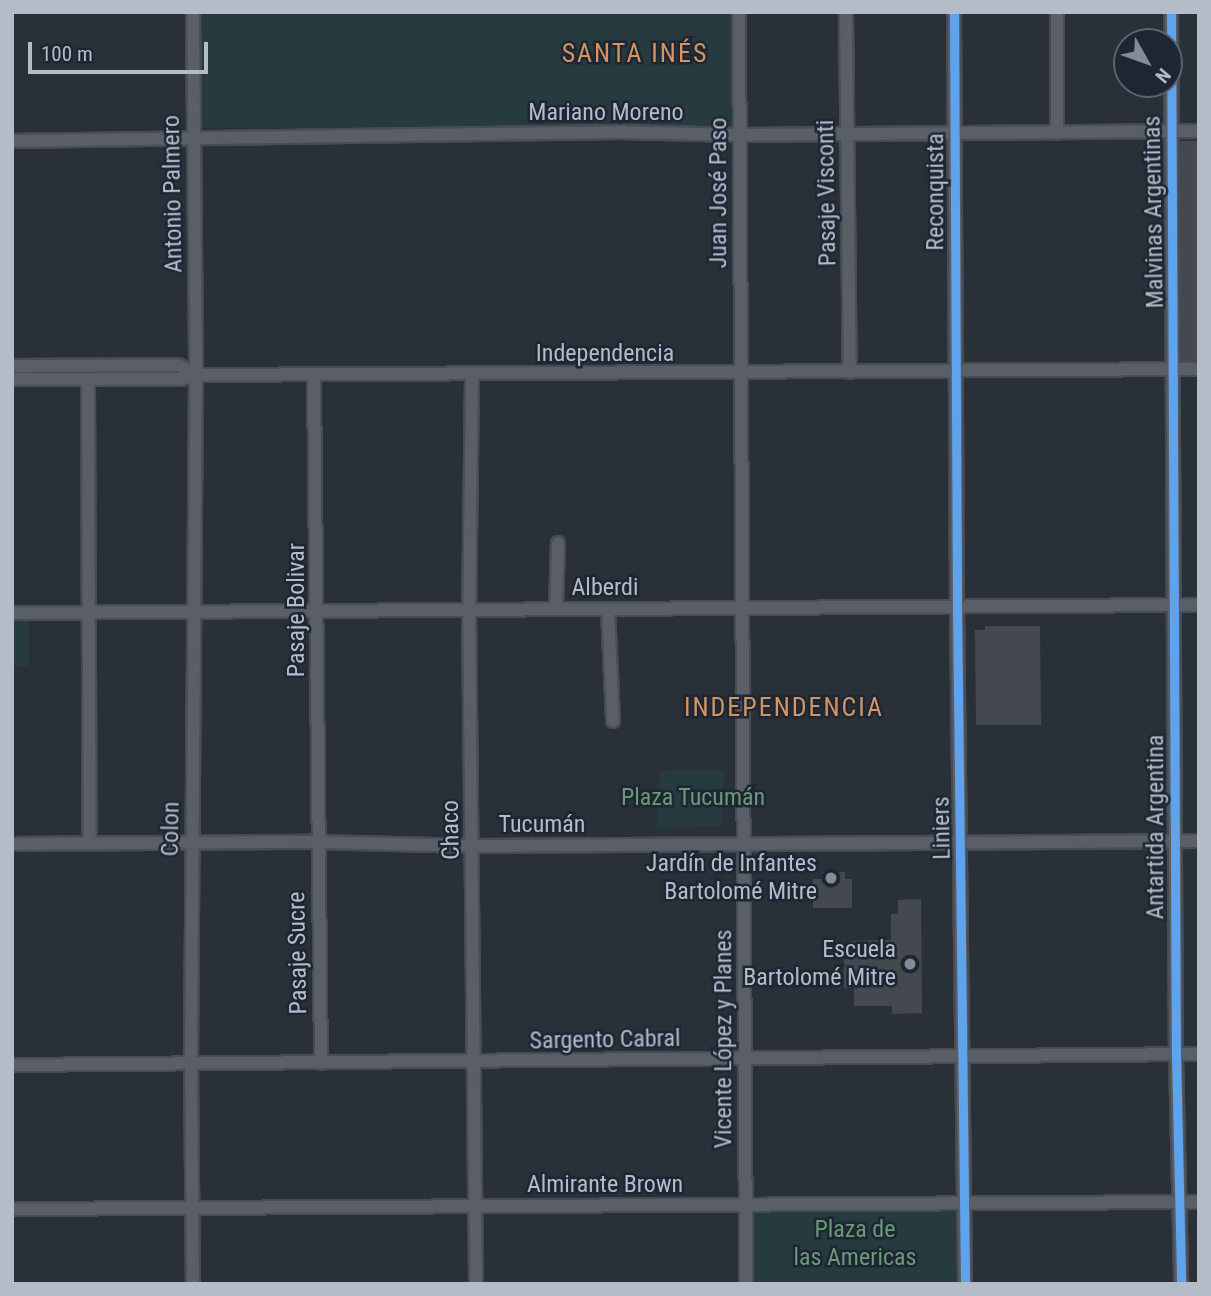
<!DOCTYPE html>
<meta charset="utf-8">
<style>
body{margin:0}
#map{position:relative;width:1211px;height:1296px;overflow:hidden;background:#2a3038;font-family:"Roboto Condensed",sans-serif}
div>[style]{position:absolute}
[style*='--x']{left:calc(var(--x)*1px);top:calc(var(--y)*1px);width:calc(var(--w)*1px);rotate:calc(var(--a)*1deg)}
.green>*{inset:0;background:#273a3e;transform-origin:0 0}
.building>*{inset:0;background:#444950;transform-origin:0 0}
.roads{filter:drop-shadow(2px 0 #484c53) drop-shadow(-2px 0 #484c53) drop-shadow(0 2px #484c53) drop-shadow(0 -2px #484c53)}
.minor>*{height:12px;margin:-6px;padding:0 6px;transform-origin:6px;border-radius:6px;background:#5a5e66}
.cycleway>*{height:9px;margin:-4.5px;padding:0 4.5px;transform-origin:4.5px;border-radius:4.5px;background:#60a3ed}
.dots>*{width:19px;height:19px;translate:-50% -50%;box-sizing:border-box;border:4px solid #1d2633;border-radius:50%}
span{translate:-50% -50%;white-space:nowrap;text-align:center;line-height:1.15;-webkit-text-stroke:5px #1d2633;paint-order:stroke}
.street-label{font-size:24px;color:#b4bcc9}
.park-label{font-size:24px;color:#6b9a76}
.poi-label{font-size:24px;color:#b4bcc9}
.right{translate:-100% -50%;text-align:right}
.neighbourhood-label{font-size:26px;color:#d59563;letter-spacing:2px}
.frame{position:absolute;inset:0;border:14px solid #b4bcc9;pointer-events:none}
.north{position:absolute;left:1113px;top:28px;width:70px;height:70px;box-sizing:border-box;background:#1d2633;border:2px solid #59626f;border-radius:50%;rotate:130deg;font-size:19px;font-weight:700;line-height:28px;text-align:center;color:#b4bcc9}
.north::after{content:'';display:block;margin:auto;width:24px;height:32px;background:#848b96;clip-path:polygon(50% 0,100% 100%,50% 72%,0 100%)}
.scale{position:absolute;left:28px;top:42px;width:180px;height:32px;box-sizing:border-box;border:4px solid #b4bcc9;border-top:0;padding-left:9px;font-size:21px;line-height:24px;white-space:nowrap;color:#b4bcc9;-webkit-text-stroke:5px #1d2633;paint-order:stroke}
</style>
<div id="map">
<div class="green">
<div style="left:201px;top:12px;width:531px;height:116px"></div>
<div style="left:12px;top:618px;width:17px;height:48px"></div>
<div style="clip-path:polygon(724px 770px,722px 826px,656px 829px,660px 771px)"></div>
<div style="left:964px;top:1204px;width:80px;height:218px;rotate:89deg"></div>
</div>
<div class="building">
<div style="left:1199px;top:141px;width:220px;height:19px;rotate:90deg"></div>
<div style="clip-path:polygon(985px 626px,1040px 626px,1041px 725px,976px 725px,975px 630px,985px 630px)"></div>
<div style="clip-path:polygon(822px 872px,845px 872px,845px 879px,852px 879px,852px 908px,813px 908px,813px 879px,822px 879px)"></div>
<div style="clip-path:polygon(921px 899px,922px 1013px,892px 1014px,892px 1006px,854px 1006px,854px 988px,844px 988px,844px 959px,850px 959px,849px 941px,891px 940px,891px 914px,898px 914px,898px 900px)"></div>
</div>
<div class="roads">
<div class="minor">
<div style="--x:193;--y:12;--w:363;--a:89.5"></div>
<div style="--x:196;--y:375;--w:687;--a:90.42"></div>
<div style="--x:191;--y:1062;--w:222;--a:89.5"></div>
<div style="--x:739;--y:12;--w:1272;--a:89.68"></div>
<div style="--x:846;--y:12;--w:360;--a:89.4"></div>
<div style="--x:954;--y:12;--w:595;--a:89.71"></div>
<div style="--x:957;--y:607;--w:677;--a:89.32"></div>
<div style="--x:1057;--y:12;--w:121;--a:90"></div>
<div style="--x:1171;--y:12;--w:1043;--a:89.73"></div>
<div style="--x:1176;--y:1055;--w:229;--a:88.7"></div>
<div style="--x:12;--y:141;--w:609;--a:-0.85"></div>
<div style="--x:621;--y:132;--w:118;--a:1.5"></div>
<div style="--x:739;--y:135;--w:460;--a:-0.5"></div>
<div style="--x:12;--y:366;--w:166;--a:-0.3"></div>
<div style="--x:178;--y:365;--w:21;--a:29"></div>
<div style="--x:472;--y:376;--w:234;--a:90.7"></div>
<div style="--x:469;--y:610;--w:674;--a:89.4"></div>
<div style="--x:314;--y:377;--w:686;--a:89.42"></div>
<div style="--x:12;--y:379;--w:170;--a:0"></div>
<div style="--x:182;--y:379;--w:15;--a:-16"></div>
<div style="--x:196;--y:375;--w:1003;--a:-0.34"></div>
<div style="--x:88;--y:379;--w:464;--a:89.8"></div>
<div style="--x:556;--y:609;--w:66;--a:-88.3"></div>
<div style="--x:608;--y:609;--w:112;--a:87.4"></div>
<div style="--x:12;--y:613;--w:1187;--a:-0.39"></div>
<div style="--x:12;--y:844;--w:305;--a:-0.4"></div>
<div style="--x:317;--y:842;--w:155;--a:1.5"></div>
<div style="--x:472;--y:846;--w:727;--a:-0.39"></div>
<div style="--x:12;--y:1065;--w:1187;--a:-0.53"></div>
<div style="--x:12;--y:1209;--w:1187;--a:-0.34"></div>
</div>
</div>
<div class="cycleway">
<div style="--x:954;--y:12;--w:595;--a:89.71"></div>
<div style="--x:957;--y:607;--w:677;--a:89.32"></div>
<div style="--x:1171;--y:12;--w:1043;--a:89.73"></div>
<div style="--x:1176;--y:1055;--w:229;--a:88.7"></div>
</div>
<div class="dots">
<div style="left:831px;top:878px;background:#848b96"></div>
<div style="left:910px;top:964px;background:#848b96"></div>
</div>
<div class="street-label">
<span style="left:606px;top:113px">Mariano Moreno</span>
<span style="left:936px;top:192px;rotate:-90deg">Reconquista</span>
<span style="left:719px;top:193px;rotate:-90deg">Juan José Paso</span>
<span style="left:827px;top:193px;rotate:-91deg">Pasaje Visconti</span>
<span style="left:173px;top:194px;rotate:-91deg">Antonio Palmero</span>
<span style="left:1154px;top:212px;rotate:-91deg">Malvinas Argentinas</span>
<span style="left:605px;top:354px">Independencia</span>
<span style="left:605px;top:588px">Alberdi</span>
<span style="left:297px;top:610px;rotate:-90deg">Pasaje Bolivar</span>
<span style="left:542px;top:825px">Tucumán</span>
<span style="left:1156px;top:827px;rotate:-90deg">Antartida Argentina</span>
<span style="left:942px;top:828px;rotate:-91deg">Liniers</span>
<span style="left:171px;top:829px;rotate:-89deg">Colon</span>
<span style="left:451px;top:830px;rotate:-91deg">Chaco</span>
<span style="left:298px;top:953px;rotate:-91deg">Pasaje Sucre</span>
<span style="left:724px;top:1039px;rotate:-90deg">Vicente López y Planes</span>
<span style="left:605px;top:1040px;rotate:-1deg">Sargento Cabral</span>
<span style="left:605px;top:1185px">Almirante Brown</span>
</div>
<div class="park-label">
<span style="left:693px;top:798px">Plaza Tucumán</span>
<span style="left:855px;top:1244px">Plaza de<br>las Americas</span>
</div>
<div class="poi-label">
<span class="right" style="left:817px;top:878px">Jardín de Infantes<br>Bartolomé Mitre</span>
<span class="right" style="left:896px;top:964px">Escuela<br>Bartolomé Mitre</span>
</div>
<div class="neighbourhood-label">
<span style="left:635px;top:54px">SANTA INÉS</span>
<span style="left:784px;top:708px">INDEPENDENCIA</span>
</div>
<div class="frame"></div>
<div class="north">N</div>
<div class="scale">100 m</div>
</div>
